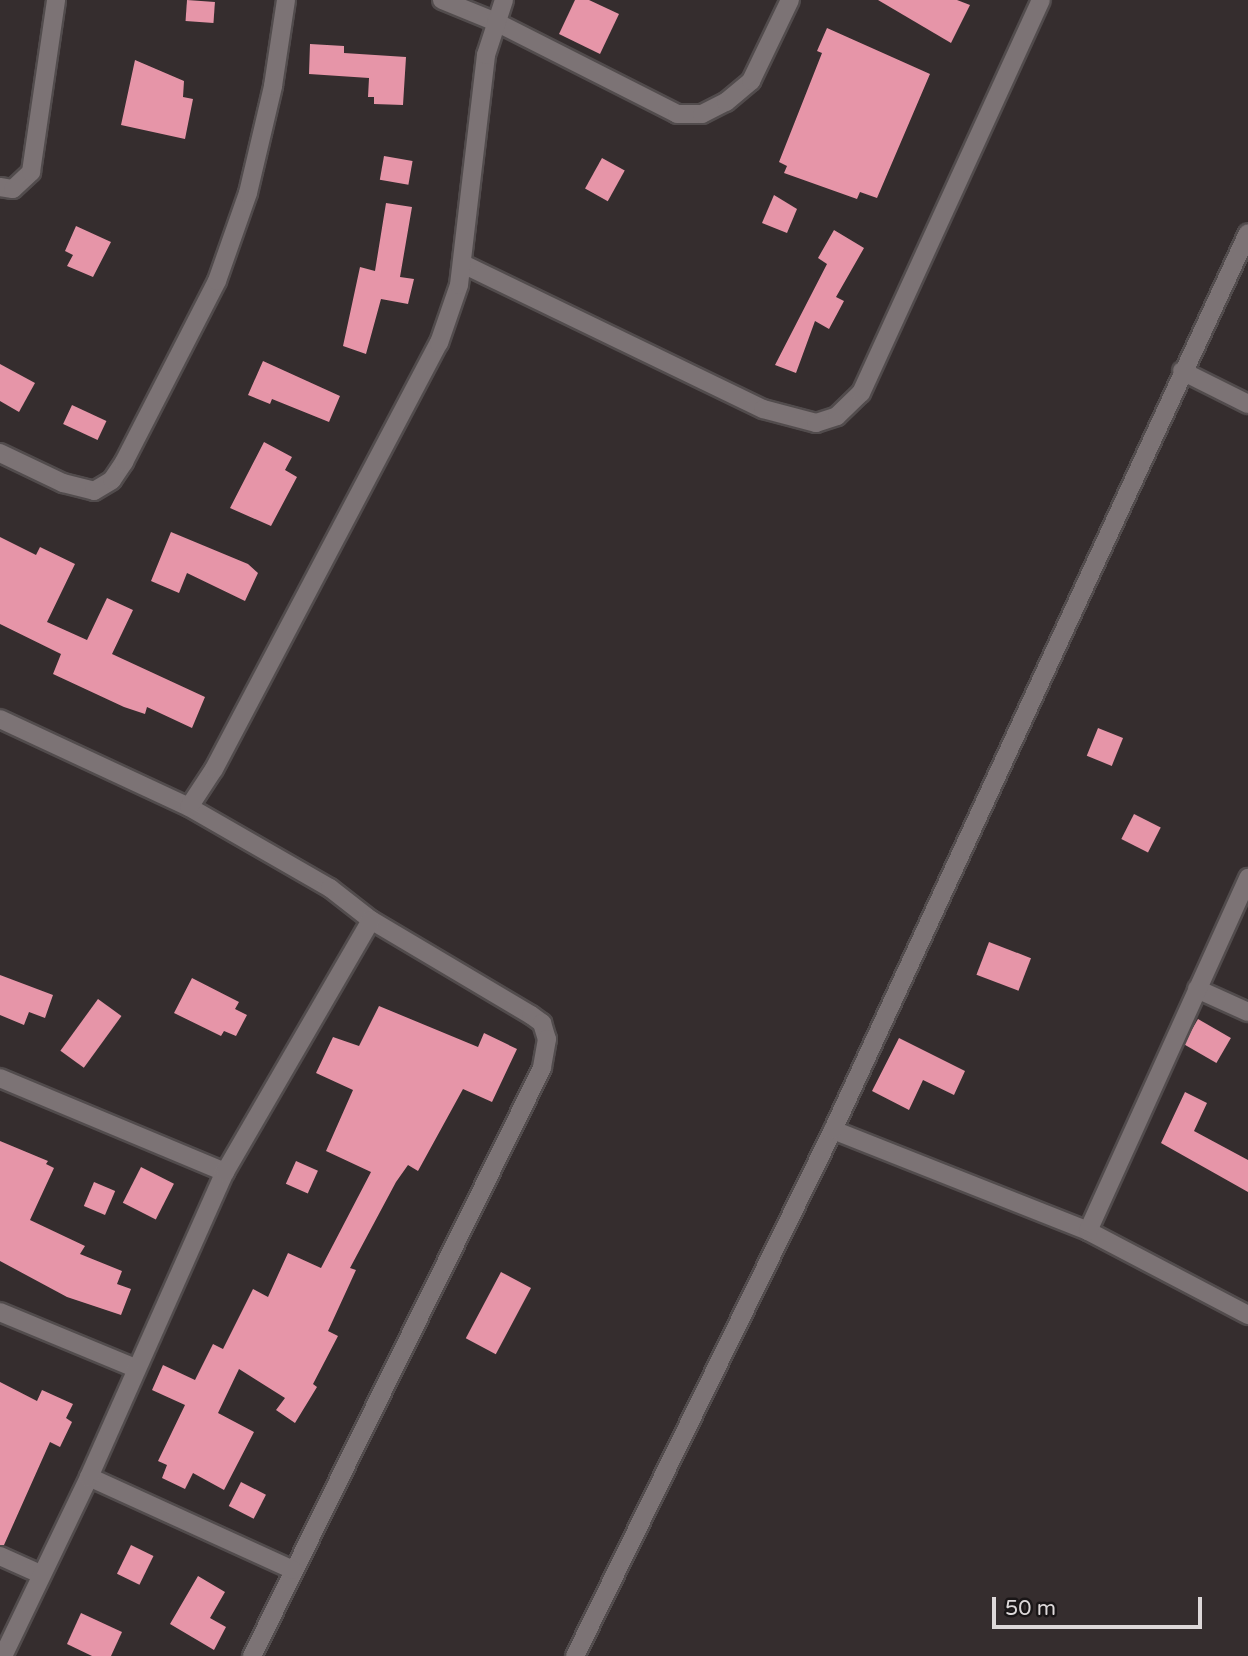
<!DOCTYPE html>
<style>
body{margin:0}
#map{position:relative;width:1248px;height:1656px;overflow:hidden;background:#352d2e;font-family:"Varela Round",sans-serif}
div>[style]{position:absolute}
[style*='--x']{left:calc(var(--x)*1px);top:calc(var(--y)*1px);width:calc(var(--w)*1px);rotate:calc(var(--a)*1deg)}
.building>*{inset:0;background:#e695a8;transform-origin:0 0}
.roads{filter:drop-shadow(2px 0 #524c4d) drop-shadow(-2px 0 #524c4d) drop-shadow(0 2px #524c4d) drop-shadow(0 -2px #524c4d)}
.minor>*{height:18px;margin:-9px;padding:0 9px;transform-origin:9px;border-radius:9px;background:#7c7375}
span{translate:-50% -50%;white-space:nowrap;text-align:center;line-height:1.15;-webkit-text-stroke:7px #1a1617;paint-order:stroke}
.scale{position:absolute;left:992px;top:1597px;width:210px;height:32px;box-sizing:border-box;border:4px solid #ddd8d9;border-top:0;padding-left:9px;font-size:21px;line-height:24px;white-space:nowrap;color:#ddd8d9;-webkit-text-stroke:5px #1a1617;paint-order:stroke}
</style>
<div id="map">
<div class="building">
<div style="left:187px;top:0;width:28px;height:21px;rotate:4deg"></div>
<div style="clip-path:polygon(575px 0,589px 0,619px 14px,600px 54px,559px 34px)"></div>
<div style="clip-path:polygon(878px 0,957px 0,970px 5px,951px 43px)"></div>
<div style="clip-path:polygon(827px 28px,930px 74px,877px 198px,860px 192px,857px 199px,784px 173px,787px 166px,779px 162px,822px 53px,817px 51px)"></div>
<div style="clip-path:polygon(310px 44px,344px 46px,344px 53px,406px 57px,403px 105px,374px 104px,374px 97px,368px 97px,369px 78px,309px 74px)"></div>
<div style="clip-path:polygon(135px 60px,184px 81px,183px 97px,193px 99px,185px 139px,121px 125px)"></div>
<div style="left:384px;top:156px;width:29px;height:24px;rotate:10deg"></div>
<div style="left:602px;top:158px;width:26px;height:35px;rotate:29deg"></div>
<div style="clip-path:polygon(774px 195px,797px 209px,787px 233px,762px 223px)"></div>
<div style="clip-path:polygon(386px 203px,412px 207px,400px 277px,414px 279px,408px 304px,381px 299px,366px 354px,343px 346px,360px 267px,375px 271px)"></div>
<div style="clip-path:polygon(76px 226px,111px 242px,93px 277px,67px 266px,73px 255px,65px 251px)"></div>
<div style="clip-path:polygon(834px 230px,864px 248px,836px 297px,844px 301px,829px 329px,815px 321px,796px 373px,775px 365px,827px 264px,818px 258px)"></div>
<div style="clip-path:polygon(263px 361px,340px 396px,329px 422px,272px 399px,270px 404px,248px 395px)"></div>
<div style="clip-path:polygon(0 364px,35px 383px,19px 412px,0 401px)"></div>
<div style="left:72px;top:405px;width:38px;height:21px;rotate:25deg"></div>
<div style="clip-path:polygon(264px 442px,292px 457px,285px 470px,297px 477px,271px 526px,230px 508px)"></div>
<div style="clip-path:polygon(171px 532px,248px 564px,258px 573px,245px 601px,187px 573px,179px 593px,151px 581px)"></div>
<div style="clip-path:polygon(0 537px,36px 555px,40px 547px,75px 564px,47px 622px,87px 640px,107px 598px,133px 610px,112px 654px,205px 697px,192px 728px,147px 707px,145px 714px,124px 707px,53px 674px,61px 654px,0 624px)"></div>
<div style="left:1098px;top:728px;width:27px;height:30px;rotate:22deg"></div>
<div style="left:1134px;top:814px;width:30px;height:28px;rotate:27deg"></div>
<div style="left:989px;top:942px;width:45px;height:35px;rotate:21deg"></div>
<div style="clip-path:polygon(0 975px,53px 995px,45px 1018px,29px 1012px,24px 1025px,0 1015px)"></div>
<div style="clip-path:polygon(192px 978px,239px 1002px,235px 1009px,247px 1015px,236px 1036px,224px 1031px,221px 1036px,174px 1013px)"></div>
<div style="left:98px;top:999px;width:29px;height:64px;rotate:36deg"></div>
<div style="clip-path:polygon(379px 1006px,478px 1047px,484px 1033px,517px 1049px,492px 1102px,463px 1089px,418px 1171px,408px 1165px,396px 1182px,350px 1268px,356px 1270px,328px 1331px,338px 1336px,313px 1384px,317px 1387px,295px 1423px,276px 1410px,285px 1398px,239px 1369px,218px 1413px,254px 1432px,224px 1490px,193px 1473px,185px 1489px,162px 1478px,167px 1465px,158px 1461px,185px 1405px,152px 1390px,163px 1365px,195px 1380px,213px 1344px,223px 1349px,253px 1289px,268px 1297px,288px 1253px,321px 1268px,371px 1172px,326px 1151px,353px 1090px,316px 1073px,333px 1037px,359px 1046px)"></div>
<div style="left:1198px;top:1019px;width:38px;height:29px;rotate:30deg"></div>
<div style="clip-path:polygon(899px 1038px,965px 1071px,954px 1095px,923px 1080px,909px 1110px,872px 1091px)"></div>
<div style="clip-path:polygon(1185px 1092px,1207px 1103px,1194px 1131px,1248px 1160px,1248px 1192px,1161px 1143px)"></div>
<div style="clip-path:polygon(0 1141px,48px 1161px,46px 1164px,54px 1168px,30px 1220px,85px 1246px,80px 1254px,122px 1271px,117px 1284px,131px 1289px,121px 1315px,67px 1297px,0 1261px)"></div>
<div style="left:296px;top:1161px;width:24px;height:25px;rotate:24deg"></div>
<div style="left:141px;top:1167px;width:37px;height:40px;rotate:27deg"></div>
<div style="left:94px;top:1182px;width:23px;height:26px;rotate:23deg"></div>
<div style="left:501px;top:1272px;width:34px;height:75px;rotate:28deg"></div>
<div style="clip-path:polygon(0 1382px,37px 1401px,42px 1390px,73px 1404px,66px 1418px,72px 1422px,60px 1447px,50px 1442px,4px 1545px,0 1545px)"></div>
<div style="left:241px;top:1482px;width:28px;height:27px;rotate:27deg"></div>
<div style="left:131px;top:1545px;width:25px;height:32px;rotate:26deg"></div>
<div style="clip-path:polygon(198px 1576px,225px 1592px,210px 1618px,226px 1627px,214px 1650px,170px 1624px)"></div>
<div style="clip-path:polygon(81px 1613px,122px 1632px,111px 1656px,92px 1656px,67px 1644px)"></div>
</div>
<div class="roads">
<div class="minor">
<div style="--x:442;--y:0;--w:58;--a:22.2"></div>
<div style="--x:496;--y:22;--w:203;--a:26.9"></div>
<div style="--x:677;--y:114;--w:25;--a:0"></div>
<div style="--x:702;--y:114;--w:27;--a:-27"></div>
<div style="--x:726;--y:102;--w:33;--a:-40"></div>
<div style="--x:751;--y:81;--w:90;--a:-64.3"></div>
<div style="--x:0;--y:187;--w:13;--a:9"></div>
<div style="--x:13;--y:189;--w:25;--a:-43"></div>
<div style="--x:31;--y:172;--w:174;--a:-81.7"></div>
<div style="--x:463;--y:264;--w:333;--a:25.8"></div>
<div style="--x:763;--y:409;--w:55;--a:14.8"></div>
<div style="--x:816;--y:423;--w:22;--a:-18"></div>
<div style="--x:837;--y:416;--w:33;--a:-44"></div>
<div style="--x:861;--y:393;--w:432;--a:-65.4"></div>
<div style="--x:1182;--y:371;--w:74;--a:26.6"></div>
<div style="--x:0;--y:453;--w:70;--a:25.5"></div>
<div style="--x:63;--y:483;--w:32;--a:14"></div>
<div style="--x:94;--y:491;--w:21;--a:-31"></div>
<div style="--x:112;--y:480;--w:22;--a:-56"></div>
<div style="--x:124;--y:462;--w:203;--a:-62.8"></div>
<div style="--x:217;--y:281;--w:93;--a:-70.6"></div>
<div style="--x:248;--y:193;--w:110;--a:-76.8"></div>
<div style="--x:273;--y:86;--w:87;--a:-81.4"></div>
<div style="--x:0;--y:719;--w:208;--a:25"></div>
<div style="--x:189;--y:807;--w:163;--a:29.9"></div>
<div style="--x:330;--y:888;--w:52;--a:38"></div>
<div style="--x:371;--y:920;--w:186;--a:30.7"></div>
<div style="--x:531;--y:1015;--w:14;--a:36"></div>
<div style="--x:542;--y:1023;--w:17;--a:73"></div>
<div style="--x:547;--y:1039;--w:29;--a:100"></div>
<div style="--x:542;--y:1068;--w:656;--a:116.25"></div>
<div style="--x:189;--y:807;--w:45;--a:-56.7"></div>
<div style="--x:214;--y:769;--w:482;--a:-62.2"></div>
<div style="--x:439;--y:343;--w:61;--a:-71"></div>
<div style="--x:459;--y:285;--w:232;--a:-83.3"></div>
<div style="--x:486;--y:55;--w:58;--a:-71.9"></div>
<div style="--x:1197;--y:989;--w:56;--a:24.3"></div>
<div style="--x:0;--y:1078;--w:244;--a:22.7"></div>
<div style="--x:833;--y:1130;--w:274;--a:21.6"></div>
<div style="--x:1088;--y:1231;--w:181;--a:27.7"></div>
<div style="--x:1088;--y:1231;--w:388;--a:-65.6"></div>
<div style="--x:0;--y:1312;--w:146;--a:22.5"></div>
<div style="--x:89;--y:1477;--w:224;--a:24.5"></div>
<div style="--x:0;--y:1556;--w:44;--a:24.2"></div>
<div style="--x:3;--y:1656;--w:199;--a:-64.3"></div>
<div style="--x:89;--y:1477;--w:334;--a:-66"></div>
<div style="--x:225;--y:1172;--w:291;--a:-59.9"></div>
<div style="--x:575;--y:1656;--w:586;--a:-63.87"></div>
<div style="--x:833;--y:1130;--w:988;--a:-65.17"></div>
</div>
</div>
<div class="scale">50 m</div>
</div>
